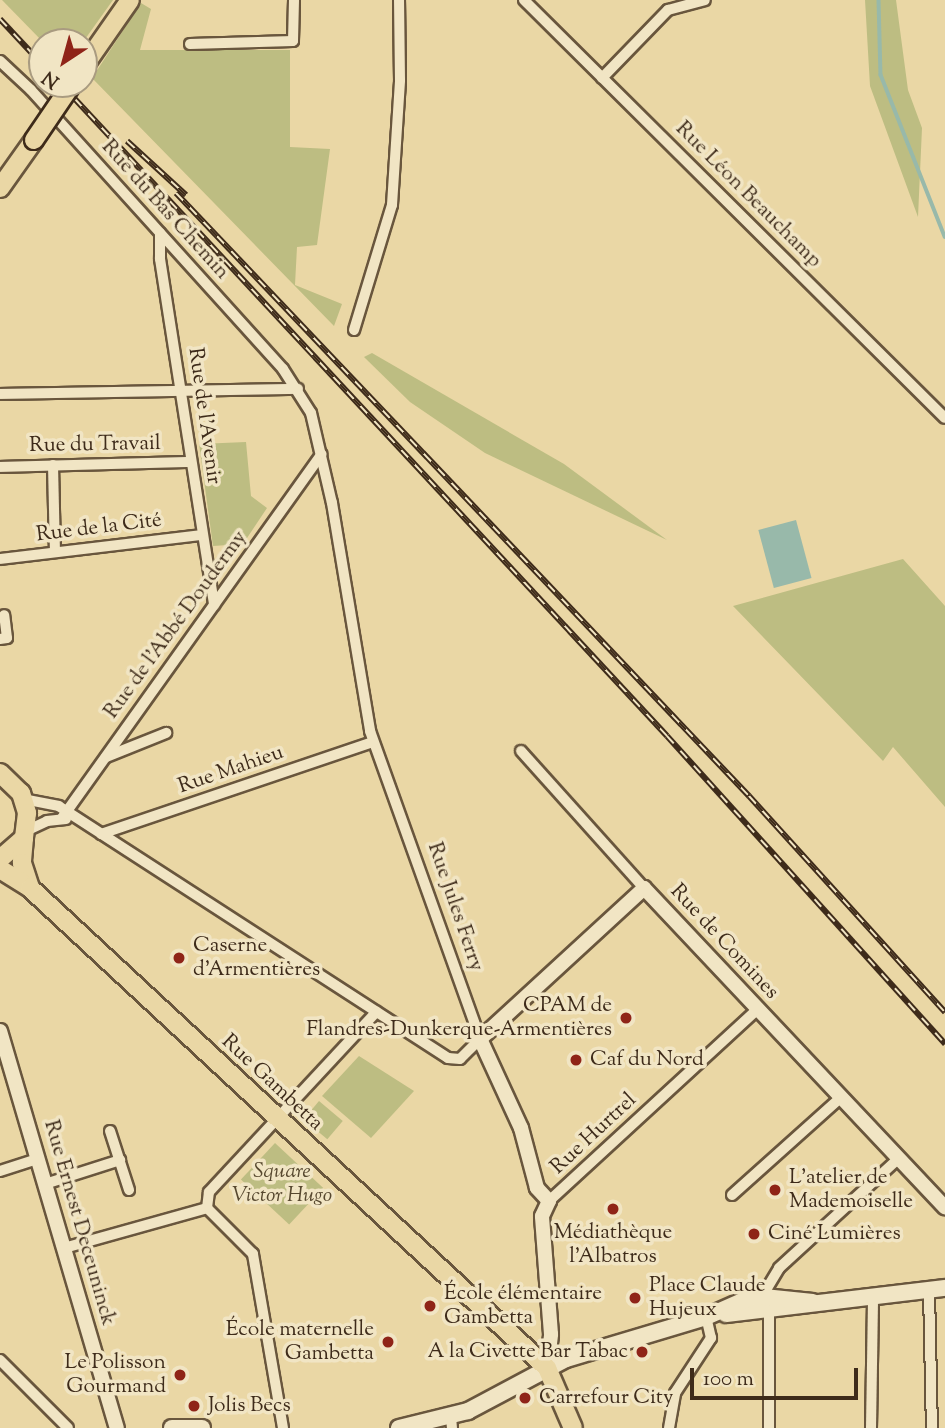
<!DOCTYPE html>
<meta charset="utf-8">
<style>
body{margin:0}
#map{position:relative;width:945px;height:1428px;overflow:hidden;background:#ead7a5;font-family:"Sorts Mill Goudy",serif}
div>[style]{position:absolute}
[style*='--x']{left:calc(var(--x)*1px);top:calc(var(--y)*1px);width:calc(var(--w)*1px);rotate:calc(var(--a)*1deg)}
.green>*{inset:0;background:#bdbd82;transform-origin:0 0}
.water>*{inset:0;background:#98b9aa;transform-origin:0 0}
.stream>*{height:3.5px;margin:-1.75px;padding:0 1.75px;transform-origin:1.75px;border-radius:1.75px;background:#98b9aa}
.roads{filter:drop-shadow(2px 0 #69563d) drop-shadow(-2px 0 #69563d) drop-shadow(0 2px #69563d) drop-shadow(0 -2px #69563d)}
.minor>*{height:10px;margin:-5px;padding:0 5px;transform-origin:5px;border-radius:5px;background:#f1e5c4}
.tertiary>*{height:14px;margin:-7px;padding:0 7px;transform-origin:7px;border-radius:7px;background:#f1e5c4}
.secondary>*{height:16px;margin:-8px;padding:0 8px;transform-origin:8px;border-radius:8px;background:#f1e5c4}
.primary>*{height:18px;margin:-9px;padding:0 9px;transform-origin:9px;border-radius:9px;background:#ead7a5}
.rail>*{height:6px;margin-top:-3px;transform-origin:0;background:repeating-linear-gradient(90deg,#f1e5c4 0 10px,#3e2b1a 0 20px);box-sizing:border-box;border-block:2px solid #3e2b1a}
.bridges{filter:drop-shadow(2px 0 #3e2b1a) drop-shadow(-2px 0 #3e2b1a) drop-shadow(0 2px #3e2b1a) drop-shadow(0 -2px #3e2b1a)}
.primary-bridge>*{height:18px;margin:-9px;padding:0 9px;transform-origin:9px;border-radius:9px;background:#ead7a5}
.dots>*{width:19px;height:19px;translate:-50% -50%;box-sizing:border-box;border:4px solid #f1e5c4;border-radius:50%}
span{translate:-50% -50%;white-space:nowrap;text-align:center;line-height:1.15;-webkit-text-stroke:7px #f1e5c4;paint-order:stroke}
.street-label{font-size:21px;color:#3e2b1a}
.poi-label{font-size:21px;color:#3e2b1a}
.left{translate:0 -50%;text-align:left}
.right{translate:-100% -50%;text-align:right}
.park-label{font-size:21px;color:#57482f;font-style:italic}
.north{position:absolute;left:28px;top:28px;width:70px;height:70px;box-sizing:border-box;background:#f1e5c4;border:2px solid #a99b80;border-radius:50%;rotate:216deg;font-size:19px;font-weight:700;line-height:28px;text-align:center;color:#3e2b1a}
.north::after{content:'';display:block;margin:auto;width:24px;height:32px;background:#8f2418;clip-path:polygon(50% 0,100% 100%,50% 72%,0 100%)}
.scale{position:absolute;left:690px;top:1368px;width:168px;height:32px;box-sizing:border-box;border:4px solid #3e2b1a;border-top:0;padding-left:9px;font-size:21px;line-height:24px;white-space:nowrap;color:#3e2b1a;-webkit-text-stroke:5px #f1e5c4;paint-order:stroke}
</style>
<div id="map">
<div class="green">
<div style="clip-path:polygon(2px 0,113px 0,83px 42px,43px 42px)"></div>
<div style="clip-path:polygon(865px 0,896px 0,908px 90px,922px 128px,918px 217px,870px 86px)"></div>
<div style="clip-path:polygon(141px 3px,151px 9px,140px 50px,290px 50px,290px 147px,330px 149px,317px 245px,297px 247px,295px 285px,342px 304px,334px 326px,92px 78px)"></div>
<div style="clip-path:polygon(372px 353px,564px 464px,667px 540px,485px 453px,410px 402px,364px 357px)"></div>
<div style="clip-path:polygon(246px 442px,251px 496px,267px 508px,243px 544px,213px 546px,199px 444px)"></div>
<div style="clip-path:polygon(903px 559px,945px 606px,945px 807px,893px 747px,883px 761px,733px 606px)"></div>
<div style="clip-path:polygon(359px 1056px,414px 1091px,371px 1138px,322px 1096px)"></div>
<div style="left:319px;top:1101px;width:31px;height:24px;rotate:40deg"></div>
<div style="left:275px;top:1143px;width:66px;height:50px;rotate:43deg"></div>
</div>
<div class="water">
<div style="left:796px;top:520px;width:60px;height:39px;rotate:75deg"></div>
</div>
<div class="stream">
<div style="--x:879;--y:0;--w:75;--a:88.5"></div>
<div style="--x:881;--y:75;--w:174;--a:68.4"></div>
</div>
<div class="roads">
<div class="minor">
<div style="--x:524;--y:0;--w:593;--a:44.8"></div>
<div style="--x:190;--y:44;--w:103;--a:-1.7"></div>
<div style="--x:293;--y:41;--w:41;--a:-88.6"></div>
<div style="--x:0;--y:61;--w:42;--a:43.1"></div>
<div style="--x:31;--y:90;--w:376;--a:47.9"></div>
<div style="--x:283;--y:369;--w:52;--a:57.5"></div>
<div style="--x:311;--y:413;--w:92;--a:76.9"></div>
<div style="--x:332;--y:503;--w:231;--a:80.5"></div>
<div style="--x:370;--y:731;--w:327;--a:70.3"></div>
<div style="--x:480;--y:1039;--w:28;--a:135"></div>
<div style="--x:460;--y:1059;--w:12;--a:-175"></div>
<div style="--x:448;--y:1058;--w:463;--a:-147.1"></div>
<div style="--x:59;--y:806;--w:36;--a:-169"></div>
<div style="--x:602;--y:78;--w:95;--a:-45.9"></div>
<div style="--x:668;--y:10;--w:38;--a:-15"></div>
<div style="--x:160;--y:233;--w:26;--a:90"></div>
<div style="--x:160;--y:259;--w:350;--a:81.1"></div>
<div style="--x:354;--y:330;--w:131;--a:-73.1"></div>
<div style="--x:392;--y:205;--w:125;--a:-86.3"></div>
<div style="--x:400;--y:80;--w:80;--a:-90.7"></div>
<div style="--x:0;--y:394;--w:298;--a:-1"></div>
<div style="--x:53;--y:465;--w:87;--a:88.7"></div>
<div style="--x:0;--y:467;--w:191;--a:-1.5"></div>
<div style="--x:0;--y:559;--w:203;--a:-6.8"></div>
<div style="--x:0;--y:639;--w:7;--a:-8"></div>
<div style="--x:7;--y:638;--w:23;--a:-97"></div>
<div style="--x:521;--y:751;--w:184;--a:48.1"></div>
<div style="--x:106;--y:757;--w:65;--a:-21.8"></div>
<div style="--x:62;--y:818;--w:447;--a:-54.5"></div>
<div style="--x:26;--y:831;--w:23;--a:-25"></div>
<div style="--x:47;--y:821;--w:19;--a:-6"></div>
<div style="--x:101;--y:834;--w:287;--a:-18.7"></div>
<div style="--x:110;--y:1131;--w:62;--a:72.1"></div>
<div style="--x:0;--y:1171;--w:40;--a:-18"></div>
<div style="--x:45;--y:1184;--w:79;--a:-17.7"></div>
<div style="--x:732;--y:1195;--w:145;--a:-41.9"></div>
<div style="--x:549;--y:1201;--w:284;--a:-42.6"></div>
<div style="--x:64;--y:1248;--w:148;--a:-15.6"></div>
<div style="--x:929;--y:1289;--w:139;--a:88.8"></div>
<div style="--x:760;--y:1300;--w:37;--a:-59"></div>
<div style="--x:779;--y:1268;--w:163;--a:-42.5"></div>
<div style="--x:769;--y:1309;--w:119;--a:90"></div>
<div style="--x:0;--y:1360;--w:96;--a:45"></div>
<div style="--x:451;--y:1417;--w:11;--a:85"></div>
<div style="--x:283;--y:1428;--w:177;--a:-99.8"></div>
<div style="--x:253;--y:1254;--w:65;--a:-135"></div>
<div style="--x:207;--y:1208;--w:16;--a:-83"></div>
<div style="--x:209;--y:1192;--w:246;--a:-47.1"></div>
<div style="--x:669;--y:1428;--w:36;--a:-80"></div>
<div style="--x:675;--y:1393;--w:66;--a:-56.8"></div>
<div style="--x:711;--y:1338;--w:22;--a:-103"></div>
<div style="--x:706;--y:1317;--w:6;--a:-18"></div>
<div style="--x:871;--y:1428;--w:133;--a:-89.1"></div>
</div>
<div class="tertiary">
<div style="--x:0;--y:1031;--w:414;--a:73.6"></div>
<div style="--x:547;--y:1368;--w:34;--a:-83"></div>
<div style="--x:551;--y:1334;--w:118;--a:-94.4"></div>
<div style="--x:542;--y:1216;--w:17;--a:-65"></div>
<div style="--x:549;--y:1201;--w:18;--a:-133"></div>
<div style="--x:537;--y:1188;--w:62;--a:-104.9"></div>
<div style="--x:521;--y:1128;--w:98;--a:-114.7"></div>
<div style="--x:480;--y:1039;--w:223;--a:-42.6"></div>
<div style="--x:644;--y:888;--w:439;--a:46.7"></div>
</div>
<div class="secondary">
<div style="--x:726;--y:1314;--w:221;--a:-6.8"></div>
<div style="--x:172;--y:1428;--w:30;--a:0"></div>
<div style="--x:399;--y:1428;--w:71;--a:-13.8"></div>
<div style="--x:468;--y:1411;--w:111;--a:-28"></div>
<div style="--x:566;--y:1359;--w:146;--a:-16.7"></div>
<div style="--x:706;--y:1317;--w:52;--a:-23.6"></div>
<div style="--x:754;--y:1296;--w:59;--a:5.8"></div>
</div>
<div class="primary">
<div style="--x:84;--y:66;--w:80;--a:-55.1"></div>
<div style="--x:0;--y:188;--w:59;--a:-54.7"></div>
<div style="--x:0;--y:773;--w:29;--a:44"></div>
<div style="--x:21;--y:793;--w:21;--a:73"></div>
<div style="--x:27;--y:813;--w:25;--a:97"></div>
<div style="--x:24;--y:838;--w:32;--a:139"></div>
<div style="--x:24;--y:838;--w:25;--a:95"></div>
<div style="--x:22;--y:863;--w:26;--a:72"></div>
<div style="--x:0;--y:869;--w:36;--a:32"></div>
<div style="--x:30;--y:888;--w:705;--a:42.87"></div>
<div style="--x:547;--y:1368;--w:65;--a:66.6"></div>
</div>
</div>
<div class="rail">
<div style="--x:0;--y:19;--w:62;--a:47"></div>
<div style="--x:61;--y:84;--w:890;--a:47.09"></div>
<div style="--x:667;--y:736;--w:415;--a:47.9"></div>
<div style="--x:127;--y:141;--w:80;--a:42.5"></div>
<div style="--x:176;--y:193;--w:832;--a:46.46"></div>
<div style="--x:749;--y:796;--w:292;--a:47.8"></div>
</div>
<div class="bridges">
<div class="primary-bridge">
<div style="--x:34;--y:140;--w:68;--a:-55.8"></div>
</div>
</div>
<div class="dots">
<div style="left:179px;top:958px;background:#8f2418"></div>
<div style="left:626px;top:1018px;background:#8f2418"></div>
<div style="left:576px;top:1060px;background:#8f2418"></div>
<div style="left:775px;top:1190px;background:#8f2418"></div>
<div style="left:613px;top:1209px;background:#8f2418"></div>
<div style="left:754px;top:1234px;background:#8f2418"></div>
<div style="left:635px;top:1298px;background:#8f2418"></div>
<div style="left:430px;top:1306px;background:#8f2418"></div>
<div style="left:388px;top:1342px;background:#8f2418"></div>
<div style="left:642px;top:1352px;background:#8f2418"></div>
<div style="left:180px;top:1375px;background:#8f2418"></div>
<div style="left:525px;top:1398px;background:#8f2418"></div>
<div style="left:194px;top:1406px;background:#8f2418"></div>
</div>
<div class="street-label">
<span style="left:748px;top:195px;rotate:45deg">Rue Léon Beauchamp</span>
<span style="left:165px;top:210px;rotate:48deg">Rue du Bas Chemin</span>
<span style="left:204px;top:416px;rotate:82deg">Rue de l'Avenir</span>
<span style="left:95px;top:445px;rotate:-1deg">Rue du Travail</span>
<span style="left:99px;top:528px;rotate:-7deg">Rue de la Cité</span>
<span style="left:176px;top:625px;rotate:-54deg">Rue de l'Abbé Doudermy</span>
<span style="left:231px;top:770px;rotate:-19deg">Rue Mahieu</span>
<span style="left:455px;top:907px;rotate:71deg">Rue Jules Ferry</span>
<span style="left:724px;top:942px;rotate:47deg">Rue de Comines</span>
<span style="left:272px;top:1083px;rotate:43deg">Rue Gambetta</span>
<span style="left:594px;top:1134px;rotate:-43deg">Rue Hurtrel</span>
<span style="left:79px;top:1223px;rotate:74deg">Rue Ernest Deceuninck</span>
</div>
<div class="poi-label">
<span class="left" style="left:193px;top:958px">Caserne<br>d'Armentières</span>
<span class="right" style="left:612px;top:1018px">CPAM de<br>Flandres-Dunkerque-Armentières</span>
<span class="left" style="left:590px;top:1060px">Caf du Nord</span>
<span class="left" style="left:789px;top:1190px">L'atelier de<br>Mademoiselle</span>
<span style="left:613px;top:1245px">Médiathèque<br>l'Albatros</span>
<span class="left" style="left:768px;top:1234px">Ciné Lumières</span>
<span class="left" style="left:649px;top:1298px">Place Claude<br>Hujeux</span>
<span class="left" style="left:444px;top:1306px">École élémentaire<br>Gambetta</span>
<span class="right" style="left:374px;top:1342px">École maternelle<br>Gambetta</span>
<span class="right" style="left:628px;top:1352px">A la Civette Bar Tabac</span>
<span class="right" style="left:166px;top:1375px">Le Polisson<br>Gourmand</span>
<span class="left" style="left:539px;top:1398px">Carrefour City</span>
<span class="left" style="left:208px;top:1406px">Jolis Becs</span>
</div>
<div class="park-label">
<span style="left:282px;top:1184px">Square<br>Victor Hugo</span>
</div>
<div class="north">N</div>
<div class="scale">100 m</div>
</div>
